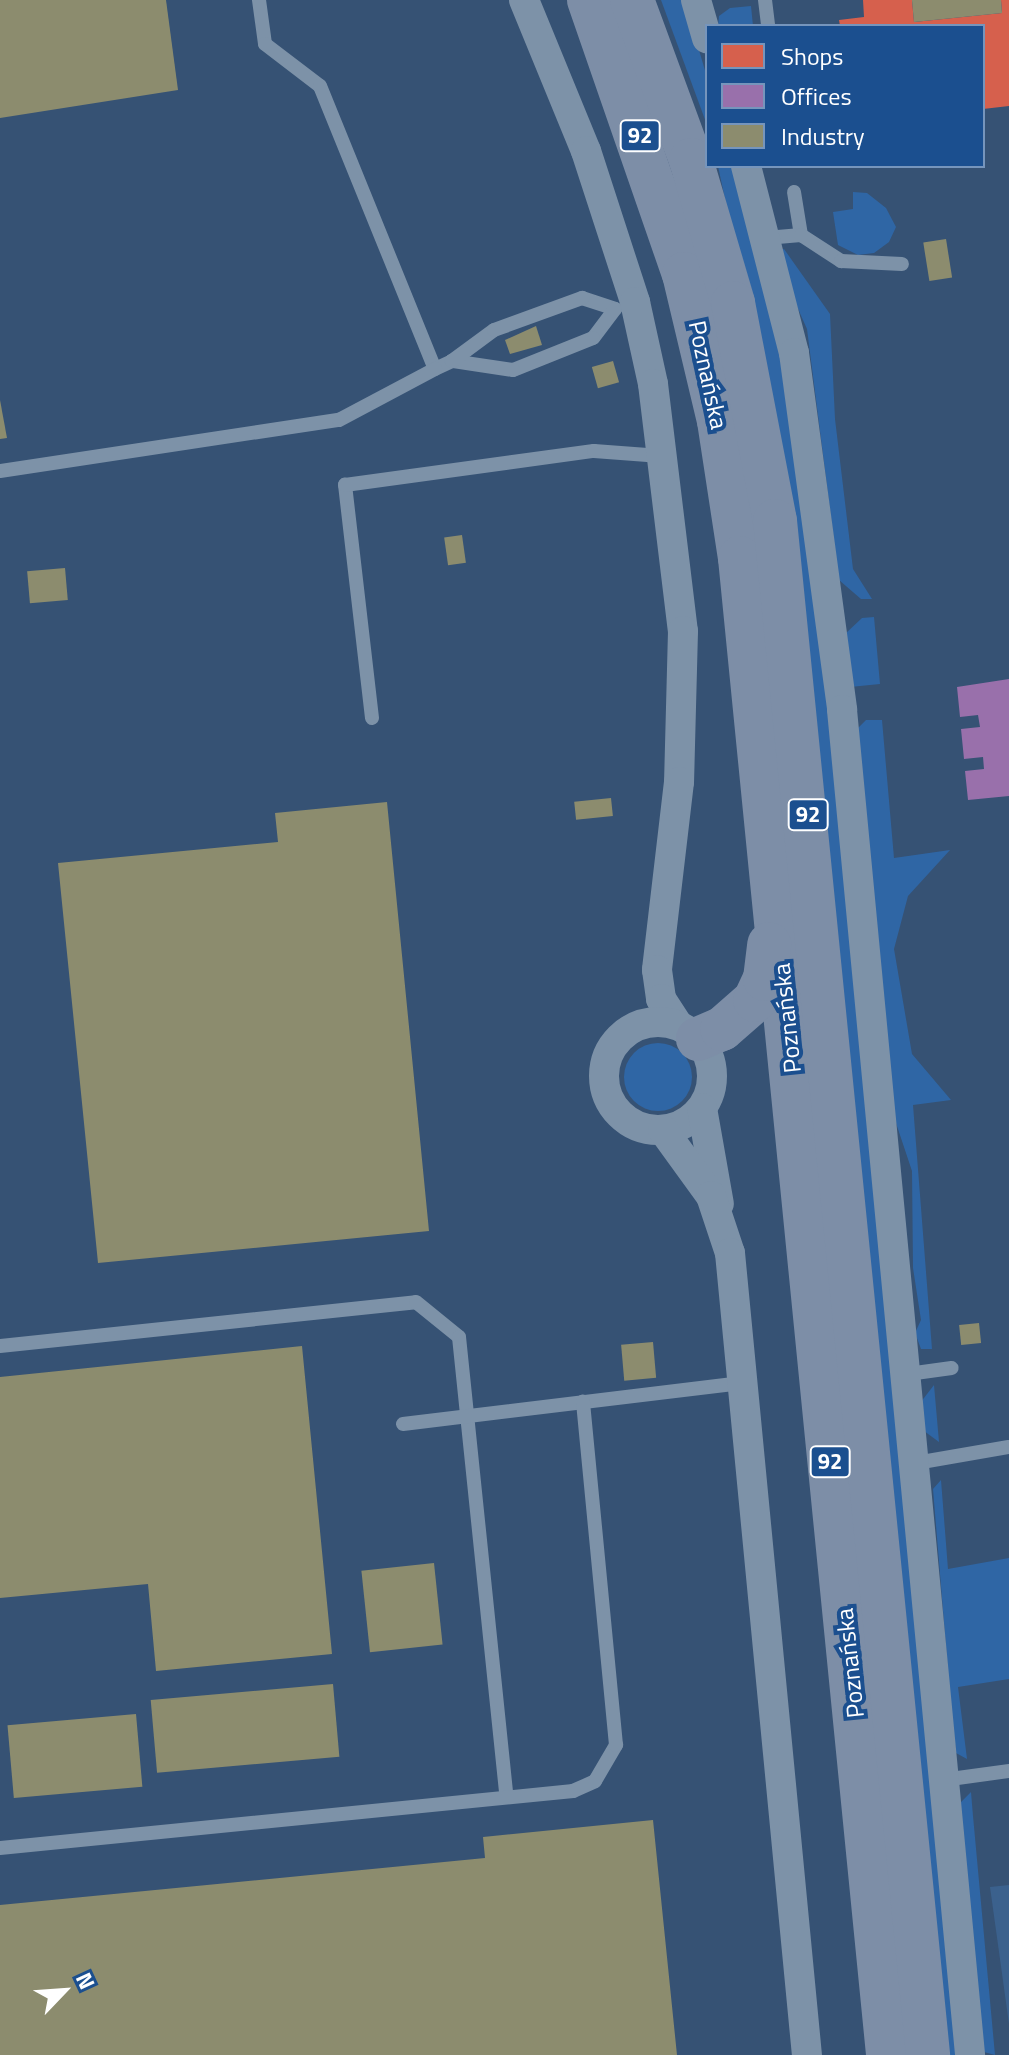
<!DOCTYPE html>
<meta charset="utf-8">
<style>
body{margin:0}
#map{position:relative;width:1009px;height:2055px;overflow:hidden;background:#365274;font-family:"Titillium Web",sans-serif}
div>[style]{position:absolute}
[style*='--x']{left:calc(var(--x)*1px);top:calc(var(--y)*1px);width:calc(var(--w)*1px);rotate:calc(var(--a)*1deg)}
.green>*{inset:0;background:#2f66a5}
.round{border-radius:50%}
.water>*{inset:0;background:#3b618d}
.shops>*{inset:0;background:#d6604d}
.offices>*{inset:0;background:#9970ab}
.industry>*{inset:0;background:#8c8c6e;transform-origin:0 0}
.service>*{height:14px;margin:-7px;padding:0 7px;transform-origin:7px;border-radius:7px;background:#7d92a8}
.minor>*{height:30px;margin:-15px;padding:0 15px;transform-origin:15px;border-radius:15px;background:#7d92a8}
.minor>.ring{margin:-15px;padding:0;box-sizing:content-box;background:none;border:30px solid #7d92a8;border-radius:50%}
.primary>*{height:44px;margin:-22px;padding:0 22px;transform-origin:22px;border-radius:22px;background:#7d8ea7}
span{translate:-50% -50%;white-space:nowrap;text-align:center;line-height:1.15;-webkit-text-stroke:8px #1b4f8f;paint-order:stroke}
.shield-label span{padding:2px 6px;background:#1b4f8f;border:2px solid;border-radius:6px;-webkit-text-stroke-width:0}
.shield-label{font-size:22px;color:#fff;font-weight:700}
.street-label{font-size:24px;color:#fff}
.legend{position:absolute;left:705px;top:24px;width:280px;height:144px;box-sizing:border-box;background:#1b4f8f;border:2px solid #7695bc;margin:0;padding:10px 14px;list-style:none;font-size:24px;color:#fff}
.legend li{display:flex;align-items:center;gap:16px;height:40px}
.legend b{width:40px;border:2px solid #7695bc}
.north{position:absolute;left:24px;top:1951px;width:80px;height:80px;-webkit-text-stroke:6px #1b4f8f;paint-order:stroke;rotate:65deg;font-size:22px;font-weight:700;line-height:32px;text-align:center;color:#fff}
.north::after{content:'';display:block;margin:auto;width:28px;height:36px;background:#fff;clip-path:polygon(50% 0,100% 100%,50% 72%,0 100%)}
</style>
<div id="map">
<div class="green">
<div style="clip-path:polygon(661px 0,684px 0,707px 77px,707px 125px)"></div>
<div style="clip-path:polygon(751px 6px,753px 26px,718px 26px,719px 16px,730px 8px)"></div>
<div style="clip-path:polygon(718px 166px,737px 166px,782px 346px,832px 697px,956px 2055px,941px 2055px,740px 270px)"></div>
<div style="clip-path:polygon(853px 192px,867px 193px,886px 208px,896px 227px,889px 242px,874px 253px,858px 255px,838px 245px,833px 212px,853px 209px)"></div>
<div style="clip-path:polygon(784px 249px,830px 314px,835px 419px,853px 569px,872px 599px,861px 599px,839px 580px,807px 329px,787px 284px,779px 251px)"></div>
<div style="clip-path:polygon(874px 617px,880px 684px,850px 687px,845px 634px,862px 618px)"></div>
<div style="clip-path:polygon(866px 720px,882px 720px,894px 858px,950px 850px,908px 896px,894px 949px,912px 1054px,951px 1100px,913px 1105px,932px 1349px,921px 1349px,915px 1333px,921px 1320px,913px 1268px,912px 1171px,893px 1114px,855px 731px)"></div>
<div class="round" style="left:624px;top:1043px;width:68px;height:68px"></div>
<div style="clip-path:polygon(934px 1385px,939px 1442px,920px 1428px,917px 1407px)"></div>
<div style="clip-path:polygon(941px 1480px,948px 1569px,1009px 1558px,1009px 1679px,958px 1687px,967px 1759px,956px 1753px,951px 1707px,933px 1489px)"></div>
<div style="clip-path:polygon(971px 1792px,973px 1816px,995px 2055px,984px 2052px,960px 1803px)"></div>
</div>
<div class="water">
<div style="clip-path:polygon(1009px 1885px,1009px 2024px,990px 1887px)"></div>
</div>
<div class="shops">
<div style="clip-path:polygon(863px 0,912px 0,914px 22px,1002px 13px,1001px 0,1009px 0,1009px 106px,983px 109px,983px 26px,840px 26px,839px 20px,864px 17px)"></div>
</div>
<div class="offices">
<div style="clip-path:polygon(1009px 679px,1009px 796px,968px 800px,965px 771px,984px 769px,983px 757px,964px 759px,961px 729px,980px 727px,978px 715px,960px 717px,957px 687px)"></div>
</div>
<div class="industry">
<div style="clip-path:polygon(0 0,166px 0,178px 90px,0 118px)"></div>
<div style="clip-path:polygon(912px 0,1001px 0,1002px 13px,914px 22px)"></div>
<div style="left:946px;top:239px;width:39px;height:23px;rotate:81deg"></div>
<div style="clip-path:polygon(536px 326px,542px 345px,510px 354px,505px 340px)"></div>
<div style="left:613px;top:361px;width:22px;height:22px;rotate:74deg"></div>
<div style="clip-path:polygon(0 400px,7px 438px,0 439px)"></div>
<div style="left:462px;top:535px;width:28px;height:18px;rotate:82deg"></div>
<div style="left:65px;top:568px;width:32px;height:38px;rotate:85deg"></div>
<div style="left:611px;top:798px;width:18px;height:37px;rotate:84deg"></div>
<div style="clip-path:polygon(387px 802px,429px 1231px,98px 1263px,58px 863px,278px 842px,275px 813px)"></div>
<div style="left:979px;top:1323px;width:20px;height:20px;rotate:84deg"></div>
<div style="left:653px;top:1342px;width:36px;height:32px;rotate:85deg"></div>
<div style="clip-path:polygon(302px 1346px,332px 1654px,156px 1671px,148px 1584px,0 1598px,0 1377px)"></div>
<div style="left:434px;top:1563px;width:82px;height:73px;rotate:84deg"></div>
<div style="left:333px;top:1684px;width:73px;height:183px;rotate:85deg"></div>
<div style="left:136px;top:1714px;width:73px;height:129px;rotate:85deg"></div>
<div style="clip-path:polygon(653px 1820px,677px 2055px,0 2055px,0 1905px,485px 1858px,483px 1837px)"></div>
</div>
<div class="service">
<div style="--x:259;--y:0;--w:44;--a:82.2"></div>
<div style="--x:265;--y:44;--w:69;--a:37.4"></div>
<div style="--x:320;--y:86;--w:305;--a:67.9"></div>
<div style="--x:435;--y:369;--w:19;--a:-25"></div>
<div style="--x:765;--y:0;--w:26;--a:83"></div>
<div style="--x:794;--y:192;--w:44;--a:80.8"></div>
<div style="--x:766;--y:238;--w:35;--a:-5"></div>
<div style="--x:801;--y:235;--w:48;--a:33"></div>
<div style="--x:841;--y:261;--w:61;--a:2.8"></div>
<div style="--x:582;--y:298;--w:35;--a:18"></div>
<div style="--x:615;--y:309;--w:36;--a:127"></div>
<div style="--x:593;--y:338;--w:86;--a:158.2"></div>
<div style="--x:513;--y:370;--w:62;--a:-171.6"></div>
<div style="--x:452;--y:361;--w:52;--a:-36.4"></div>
<div style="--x:494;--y:330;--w:94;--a:-20"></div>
<div style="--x:0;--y:471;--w:343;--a:-8.6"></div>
<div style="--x:339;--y:420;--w:109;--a:-28"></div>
<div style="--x:372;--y:718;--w:235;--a:-96.6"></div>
<div style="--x:345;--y:485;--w:251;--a:-7.8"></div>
<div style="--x:594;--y:451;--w:67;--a:4.3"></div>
<div style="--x:0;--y:1346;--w:418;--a:-6"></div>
<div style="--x:416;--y:1302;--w:55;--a:39.1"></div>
<div style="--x:459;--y:1337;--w:459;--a:84.1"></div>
<div style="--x:908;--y:1374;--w:44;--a:-7.8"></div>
<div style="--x:403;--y:1424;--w:343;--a:-6.9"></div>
<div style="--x:916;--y:1463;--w:94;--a:-9.8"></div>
<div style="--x:943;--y:1780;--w:67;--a:-7.8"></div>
<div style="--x:0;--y:1848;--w:576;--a:-5.68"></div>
<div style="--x:573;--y:1791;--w:24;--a:-24"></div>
<div style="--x:595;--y:1781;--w:42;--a:-59.7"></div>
<div style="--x:616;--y:1745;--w:345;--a:-95.5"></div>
</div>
<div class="minor">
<div style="--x:524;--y:0;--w:163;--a:67.7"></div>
<div style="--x:586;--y:151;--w:159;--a:72"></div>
<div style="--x:635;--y:302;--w:84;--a:77.6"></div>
<div style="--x:653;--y:384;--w:249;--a:83.1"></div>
<div style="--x:683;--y:631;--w:151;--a:91.5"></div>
<div style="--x:679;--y:782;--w:189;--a:96.7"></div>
<div style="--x:657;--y:970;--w:29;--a:82"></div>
<div style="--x:661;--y:999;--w:31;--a:57"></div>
<div style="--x:696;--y:0;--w:40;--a:74"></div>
<div style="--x:746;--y:166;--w:193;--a:75.6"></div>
<div style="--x:794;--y:353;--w:360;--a:82.3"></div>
<div style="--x:842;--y:710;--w:1351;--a:84.56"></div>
<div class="ring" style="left:604px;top:1022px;width:78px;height:78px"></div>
<div style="--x:702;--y:1108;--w:97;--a:80"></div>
<div style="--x:663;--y:1130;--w:82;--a:54"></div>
<div style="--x:711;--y:1196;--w:60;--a:71.6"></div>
<div style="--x:730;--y:1253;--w:806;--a:84.52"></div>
</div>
<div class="primary">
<div style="--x:589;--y:0;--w:290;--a:70.9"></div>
<div style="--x:684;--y:274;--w:151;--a:76.6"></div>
<div style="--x:719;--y:421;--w:139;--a:81.3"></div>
<div style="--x:740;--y:558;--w:1504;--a:84.35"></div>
<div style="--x:632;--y:0;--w:171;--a:69.8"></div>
<div style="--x:691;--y:160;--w:149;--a:73.6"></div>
<div style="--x:733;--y:303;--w:222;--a:79.1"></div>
<div style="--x:775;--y:521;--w:1542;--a:84.3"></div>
<div style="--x:698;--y:1039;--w:26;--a:-23"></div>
<div style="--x:722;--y:1029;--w:44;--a:-41.3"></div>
<div style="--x:755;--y:1000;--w:23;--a:-65"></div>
<div style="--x:765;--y:979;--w:35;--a:-83"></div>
</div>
<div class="shield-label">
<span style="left:640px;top:136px">92</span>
<span style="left:808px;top:815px">92</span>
<span style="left:830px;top:1462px">92</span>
</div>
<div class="street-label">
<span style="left:708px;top:375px;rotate:78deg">Poznańska</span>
<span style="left:787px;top:1018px;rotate:-96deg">Poznańska</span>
<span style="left:850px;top:1663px;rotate:-96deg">Poznańska</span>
</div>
<ul class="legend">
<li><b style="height:22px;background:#d6604d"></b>Shops</li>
<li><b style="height:22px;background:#9970ab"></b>Offices</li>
<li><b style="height:22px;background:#8c8c6e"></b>Industry</li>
</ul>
<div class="north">N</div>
</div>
